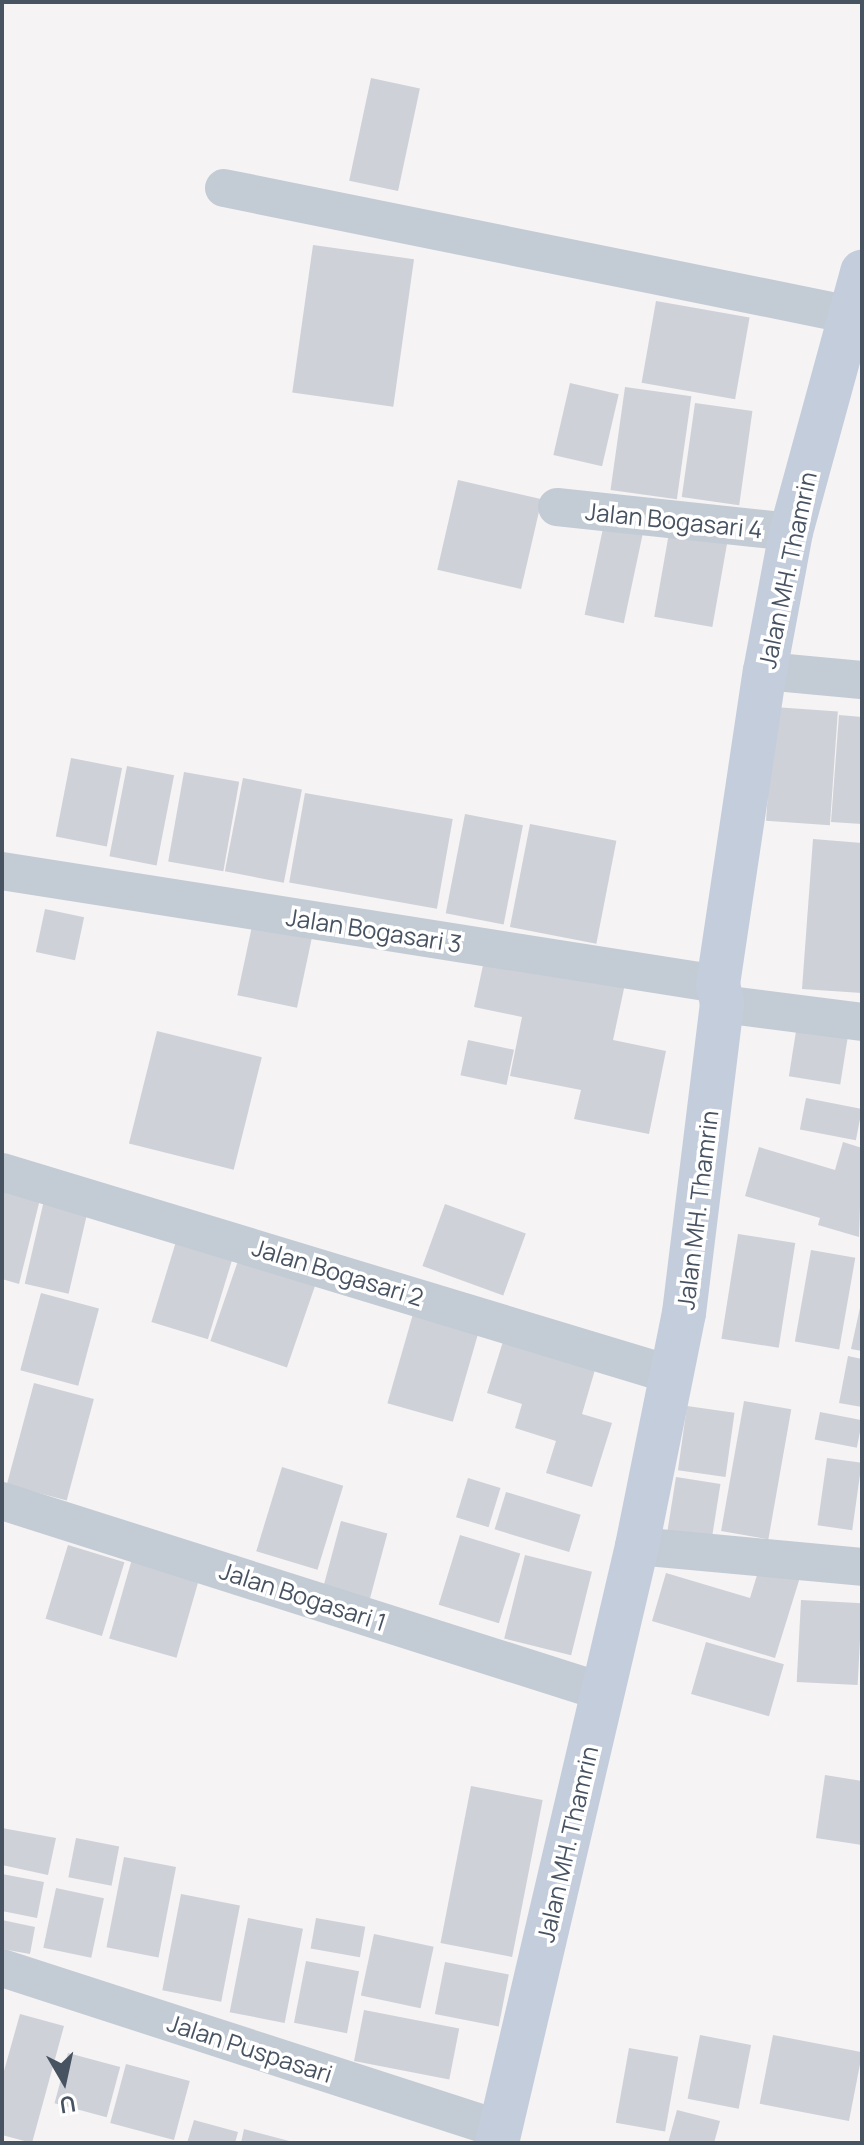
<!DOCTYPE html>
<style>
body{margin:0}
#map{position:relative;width:864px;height:2145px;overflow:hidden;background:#f5f3f3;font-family:Manrope,sans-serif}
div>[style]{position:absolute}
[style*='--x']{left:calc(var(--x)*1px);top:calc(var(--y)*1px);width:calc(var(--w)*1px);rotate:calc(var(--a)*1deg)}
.building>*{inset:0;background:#ced1d8;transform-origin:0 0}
.minor>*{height:38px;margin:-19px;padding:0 19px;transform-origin:19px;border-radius:19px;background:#c3cbd5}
.secondary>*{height:44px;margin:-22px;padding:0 22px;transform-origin:22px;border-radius:22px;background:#c4cddc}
span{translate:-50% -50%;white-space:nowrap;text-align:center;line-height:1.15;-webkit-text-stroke:7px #fff;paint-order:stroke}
.street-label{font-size:24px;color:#485362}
.frame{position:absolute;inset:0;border:4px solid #485362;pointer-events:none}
.north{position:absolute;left:24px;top:2041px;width:80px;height:80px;-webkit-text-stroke:6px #fff;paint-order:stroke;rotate:171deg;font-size:22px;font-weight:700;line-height:32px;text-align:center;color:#485362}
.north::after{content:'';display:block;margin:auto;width:28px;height:36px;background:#485362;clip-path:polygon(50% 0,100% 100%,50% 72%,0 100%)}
</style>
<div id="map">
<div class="building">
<div style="left:371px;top:78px;width:50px;height:105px;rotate:12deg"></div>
<div style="left:313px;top:245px;width:102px;height:149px;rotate:8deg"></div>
<div style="left:656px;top:301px;width:95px;height:83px;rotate:10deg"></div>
<div style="left:570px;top:383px;width:50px;height:74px;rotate:13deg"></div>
<div style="left:625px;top:387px;width:67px;height:104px;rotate:8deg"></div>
<div style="left:695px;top:403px;width:58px;height:95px;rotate:8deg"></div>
<div style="left:458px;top:480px;width:86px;height:92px;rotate:13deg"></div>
<div style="left:605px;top:519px;width:40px;height:98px;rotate:12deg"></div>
<div style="left:669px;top:533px;width:59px;height:85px;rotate:10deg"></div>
<div style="left:774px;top:707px;width:64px;height:114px;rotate:4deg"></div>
<div style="clip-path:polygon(839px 715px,862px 717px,862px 824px,831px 822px)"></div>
<div style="left:71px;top:758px;width:52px;height:80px;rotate:11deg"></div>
<div style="left:127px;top:766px;width:48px;height:92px;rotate:11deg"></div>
<div style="left:184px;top:772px;width:56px;height:91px;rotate:10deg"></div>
<div style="left:243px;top:778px;width:60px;height:95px;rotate:11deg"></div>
<div style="left:305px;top:793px;width:150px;height:91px;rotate:10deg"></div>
<div style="left:465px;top:814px;width:59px;height:101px;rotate:11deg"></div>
<div style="left:530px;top:824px;width:88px;height:105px;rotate:11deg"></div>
<div style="clip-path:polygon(813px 839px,862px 843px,862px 993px,802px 989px)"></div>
<div style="left:45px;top:909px;width:40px;height:44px;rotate:12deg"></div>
<div style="left:255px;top:912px;width:61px;height:85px;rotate:12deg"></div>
<div style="clip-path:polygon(485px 956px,625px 984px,613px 1040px,666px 1051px,649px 1134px,574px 1119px,581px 1090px,510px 1076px,522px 1017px,474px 1007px)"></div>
<div style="left:797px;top:1025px;width:52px;height:52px;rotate:9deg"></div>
<div style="left:157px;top:1031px;width:108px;height:116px;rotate:14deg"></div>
<div style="left:468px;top:1040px;width:47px;height:36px;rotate:12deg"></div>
<div style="left:806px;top:1098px;width:57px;height:32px;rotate:11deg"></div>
<div style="clip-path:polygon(843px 1142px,862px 1148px,859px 1237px,818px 1225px,820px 1218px,745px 1196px,759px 1147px,835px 1170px)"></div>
<div style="clip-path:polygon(2px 1181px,42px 1191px,19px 1284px,2px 1279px)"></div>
<div style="left:45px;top:1196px;width:45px;height:90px;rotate:13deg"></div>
<div style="left:445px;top:1204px;width:86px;height:66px;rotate:20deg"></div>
<div style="left:738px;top:1234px;width:58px;height:106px;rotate:9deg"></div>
<div style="left:178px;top:1235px;width:59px;height:91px;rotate:17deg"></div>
<div style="left:811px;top:1250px;width:45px;height:93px;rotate:10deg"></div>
<div style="left:240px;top:1255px;width:81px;height:91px;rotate:19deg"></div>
<div style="left:41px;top:1293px;width:60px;height:80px;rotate:15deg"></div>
<div style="clip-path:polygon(861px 1303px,862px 1303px,862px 1351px,851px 1349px)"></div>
<div style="left:415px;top:1307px;width:68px;height:100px;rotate:16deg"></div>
<div style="clip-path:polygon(505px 1335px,597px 1363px,582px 1414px,612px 1423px,592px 1487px,546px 1473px,556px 1441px,515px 1428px,522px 1404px,487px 1393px)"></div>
<div style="clip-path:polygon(848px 1356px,862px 1359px,862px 1407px,839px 1403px)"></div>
<div style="left:34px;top:1383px;width:62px;height:105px;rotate:15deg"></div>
<div style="left:744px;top:1401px;width:48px;height:132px;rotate:10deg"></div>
<div style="left:687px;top:1406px;width:48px;height:65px;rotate:8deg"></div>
<div style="left:820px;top:1412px;width:43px;height:28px;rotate:11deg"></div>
<div style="left:827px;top:1458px;width:35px;height:68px;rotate:8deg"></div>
<div style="left:282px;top:1467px;width:64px;height:88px;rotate:17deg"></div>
<div style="left:676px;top:1477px;width:45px;height:71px;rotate:9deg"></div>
<div style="left:468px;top:1478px;width:34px;height:41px;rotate:17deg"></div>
<div style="left:506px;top:1492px;width:78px;height:39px;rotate:17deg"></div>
<div style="left:341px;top:1521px;width:48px;height:80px;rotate:15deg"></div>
<div style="left:460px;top:1535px;width:63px;height:73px;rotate:17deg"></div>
<div style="left:68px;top:1545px;width:59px;height:77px;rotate:17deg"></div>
<div style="left:134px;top:1552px;width:70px;height:90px;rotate:16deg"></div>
<div style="left:525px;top:1555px;width:69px;height:86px;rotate:14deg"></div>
<div style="clip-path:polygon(761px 1562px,801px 1574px,775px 1658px,652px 1621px,666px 1573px,750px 1598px)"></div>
<div style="left:801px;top:1600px;width:61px;height:82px;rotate:3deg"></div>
<div style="left:706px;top:1642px;width:81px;height:54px;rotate:16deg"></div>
<div style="clip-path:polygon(825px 1775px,862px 1781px,862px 1845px,816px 1838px)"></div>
<div style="left:471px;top:1786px;width:73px;height:160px;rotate:11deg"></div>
<div style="clip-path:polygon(2px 1828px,56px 1838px,48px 1875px,2px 1865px)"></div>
<div style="left:76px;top:1838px;width:44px;height:40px;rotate:11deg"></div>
<div style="left:124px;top:1857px;width:53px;height:92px;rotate:11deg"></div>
<div style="clip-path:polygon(2px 1874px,44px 1882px,37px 1918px,2px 1911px)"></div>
<div style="left:56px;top:1888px;width:49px;height:61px;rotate:12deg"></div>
<div style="left:181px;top:1894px;width:60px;height:98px;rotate:11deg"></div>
<div style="left:248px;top:1918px;width:56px;height:96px;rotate:11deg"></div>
<div style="left:316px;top:1918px;width:50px;height:31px;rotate:10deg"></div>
<div style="clip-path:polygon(2px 1920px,35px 1927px,30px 1954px,2px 1949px)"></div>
<div style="left:374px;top:1934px;width:61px;height:63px;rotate:12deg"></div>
<div style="left:306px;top:1961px;width:54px;height:63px;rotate:11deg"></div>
<div style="left:445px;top:1962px;width:65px;height:53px;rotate:11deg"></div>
<div style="left:364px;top:2010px;width:97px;height:52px;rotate:11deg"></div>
<div style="clip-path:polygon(20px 2014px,64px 2026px,32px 2143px,2px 2135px,2px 2078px)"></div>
<div style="left:700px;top:2035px;width:52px;height:65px;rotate:11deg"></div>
<div style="left:773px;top:2035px;width:91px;height:70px;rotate:11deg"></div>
<div style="left:629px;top:2048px;width:50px;height:76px;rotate:10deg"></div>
<div style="left:68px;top:2053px;width:54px;height:52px;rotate:15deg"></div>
<div style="left:126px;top:2064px;width:66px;height:61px;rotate:15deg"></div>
<div style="clip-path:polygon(677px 2110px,720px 2121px,714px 2143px,668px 2143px)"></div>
<div style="clip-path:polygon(194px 2120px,238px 2132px,235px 2143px,187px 2143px)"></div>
<div style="clip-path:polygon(244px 2129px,293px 2142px,293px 2143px,241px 2143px)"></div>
</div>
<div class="minor">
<div style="--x:224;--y:188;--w:640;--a:11.45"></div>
<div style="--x:557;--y:507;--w:235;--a:6.1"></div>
<div style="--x:765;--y:671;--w:97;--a:5.3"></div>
<div style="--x:2;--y:871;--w:725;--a:8.97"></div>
<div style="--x:722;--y:1004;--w:141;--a:7.3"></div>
<div style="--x:2;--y:1172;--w:700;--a:16.86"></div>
<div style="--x:2;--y:1501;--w:631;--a:17.63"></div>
<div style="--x:637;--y:1546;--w:226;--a:5.3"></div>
<div style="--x:2;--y:1968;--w:522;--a:17.95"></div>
</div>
<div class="secondary">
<div style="--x:497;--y:2143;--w:613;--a:-76.8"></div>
<div style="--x:637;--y:1546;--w:238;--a:-78.6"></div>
<div style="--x:684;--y:1313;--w:311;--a:-83"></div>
<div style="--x:722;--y:1004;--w:20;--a:-101"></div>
<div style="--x:718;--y:984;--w:317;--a:-81.5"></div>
<div style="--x:765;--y:671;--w:141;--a:-79.4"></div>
<div style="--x:791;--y:532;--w:270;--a:-74.7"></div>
</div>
<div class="street-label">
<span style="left:674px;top:520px;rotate:6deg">Jalan Bogasari 4</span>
<span style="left:787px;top:570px;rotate:-78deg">Jalan MH. Thamrin</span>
<span style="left:374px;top:930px;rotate:9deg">Jalan Bogasari 3</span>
<span style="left:697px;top:1210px;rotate:-83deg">Jalan MH. Thamrin</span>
<span style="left:338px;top:1272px;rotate:17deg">Jalan Bogasari 2</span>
<span style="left:303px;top:1596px;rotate:18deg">Jalan Bogasari 1</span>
<span style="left:567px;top:1844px;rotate:-77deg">Jalan MH. Thamrin</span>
<span style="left:250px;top:2048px;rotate:18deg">Jalan Puspasari</span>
</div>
<div class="frame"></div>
<div class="north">U</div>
</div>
